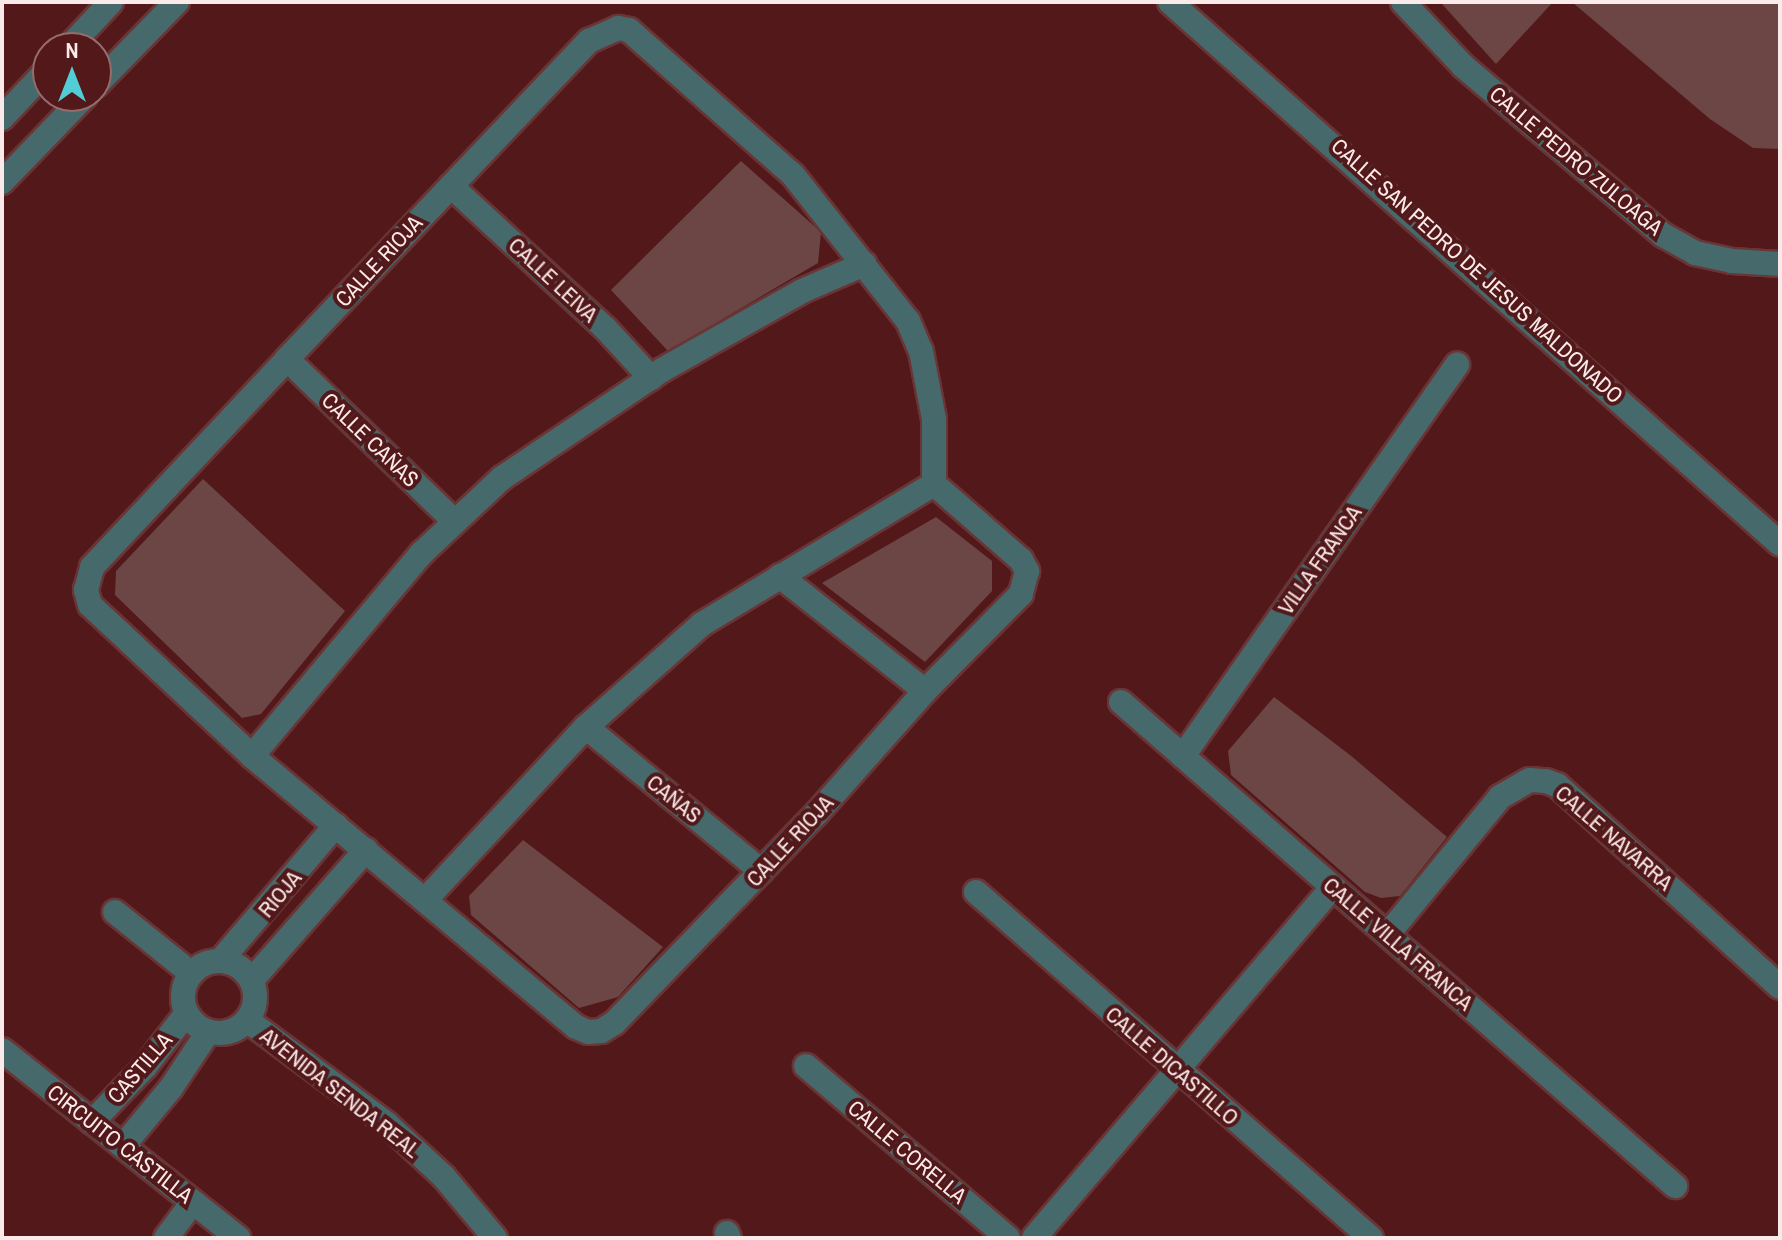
<!DOCTYPE html>
<meta charset="utf-8">
<style>
body{margin:0}
#map{position:relative;width:1782px;height:1240px;overflow:hidden;background:#531819;font-family:"Archivo Narrow",sans-serif}
div>[style]{position:absolute}
[style*='--x']{left:calc(var(--x)*1px);top:calc(var(--y)*1px);width:calc(var(--w)*1px);rotate:calc(var(--a)*1deg)}
.green>*{inset:0;background:#6c4645}
.roads{filter:drop-shadow(2px 0 #6a3536) drop-shadow(-2px 0 #6a3536) drop-shadow(0 2px #6a3536) drop-shadow(0 -2px #6a3536)}
.minor>*{height:24px;margin:-12px;padding:0 12px;transform-origin:12px;border-radius:12px;background:#46696c}
.minor>.ring{margin:-12px;padding:0;box-sizing:content-box;background:none;border:24px solid #46696c;border-radius:50%}
span{translate:-50% -50%;white-space:nowrap;text-align:center;line-height:1.15;-webkit-text-stroke:8px #531819;paint-order:stroke}
.street-label{font-size:22px;color:#faeae9}
.frame{position:absolute;inset:0;border:4px solid #faeae9;pointer-events:none}
.north{position:absolute;left:32px;top:32px;width:80px;height:80px;box-sizing:border-box;background:#531819;border:2px solid #966c6c;border-radius:50%;rotate:0deg;font-size:22px;font-weight:700;line-height:32px;text-align:center;color:#faeae9}
.north::after{content:'';display:block;margin:auto;width:28px;height:36px;background:#52ccd5;clip-path:polygon(50% 0,100% 100%,50% 72%,0 100%)}
</style>
<div id="map">
<div class="green">
<div style="clip-path:polygon(1446px 2px,1553px 2px,1496px 64px,1442px 4px)"></div>
<div style="clip-path:polygon(1572px 2px,1780px 2px,1780px 149px,1753px 148px,1710px 119px)"></div>
<div style="clip-path:polygon(741px 161px,821px 232px,818px 263px,668px 351px,611px 290px)"></div>
<div style="clip-path:polygon(203px 479px,345px 611px,261px 714px,242px 718px,115px 595px,116px 571px)"></div>
<div style="clip-path:polygon(936px 517px,992px 561px,992px 591px,925px 662px,822px 583px)"></div>
<div style="clip-path:polygon(1274px 697px,1350px 755px,1447px 837px,1400px 896px,1381px 898px,1365px 892px,1231px 775px,1228px 751px)"></div>
<div style="clip-path:polygon(523px 840px,663px 947px,618px 997px,579px 1008px,471px 915px,469px 896px)"></div>
</div>
<div class="roads">
<div class="minor">
<div style="--x:1170;--y:2;--w:816;--a:41.62"></div>
<div style="--x:1403;--y:2;--w:88;--a:46.8"></div>
<div style="--x:1463;--y:66;--w:262;--a:40.2"></div>
<div style="--x:1663;--y:235;--w:37;--a:29"></div>
<div style="--x:1695;--y:253;--w:38;--a:12"></div>
<div style="--x:1732;--y:261;--w:48;--a:3.6"></div>
<div style="--x:618;--y:28;--w:11;--a:10"></div>
<div style="--x:629;--y:30;--w:219;--a:41.5"></div>
<div style="--x:793;--y:175;--w:186;--a:51.8"></div>
<div style="--x:908;--y:321;--w:33;--a:67"></div>
<div style="--x:921;--y:351;--w:69;--a:79.2"></div>
<div style="--x:934;--y:419;--w:65;--a:90"></div>
<div style="--x:934;--y:484;--w:116;--a:41.1"></div>
<div style="--x:1021;--y:560;--w:13;--a:61"></div>
<div style="--x:1027;--y:571;--w:24;--a:105"></div>
<div style="--x:1021;--y:594;--w:136;--a:134.7"></div>
<div style="--x:925;--y:691;--w:163;--a:131.5"></div>
<div style="--x:817;--y:813;--w:292;--a:134"></div>
<div style="--x:614;--y:1023;--w:15;--a:148"></div>
<div style="--x:601;--y:1031;--w:13;--a:176"></div>
<div style="--x:588;--y:1032;--w:13;--a:-157"></div>
<div style="--x:576;--y:1027;--w:422;--a:-140.1"></div>
<div style="--x:252;--y:756;--w:221;--a:-137"></div>
<div style="--x:90;--y:605;--w:16;--a:-105"></div>
<div style="--x:86;--y:590;--w:24;--a:-75"></div>
<div style="--x:92;--y:567;--w:285;--a:-46.8"></div>
<div style="--x:287;--y:359;--w:439;--a:-46.5"></div>
<div style="--x:589;--y:41;--w:32;--a:-24"></div>
<div style="--x:68;--y:48;--w:63;--a:-46.9"></div>
<div style="--x:96;--y:85;--w:116;--a:-45.7"></div>
<div style="--x:2;--y:118;--w:67;--a:-46.8"></div>
<div style="--x:2;--y:182;--w:120;--a:-46"></div>
<div style="--x:451;--y:186;--w:209;--a:42.7"></div>
<div style="--x:605;--y:328;--w:68;--a:47.4"></div>
<div style="--x:287;--y:359;--w:233;--a:44.1"></div>
<div style="--x:780;--y:576;--w:185;--a:38.4"></div>
<div style="--x:1121;--y:702;--w:736;--a:41.14"></div>
<div style="--x:586;--y:727;--w:227;--a:39.4"></div>
<div style="--x:252;--y:756;--w:265;--a:-50.1"></div>
<div style="--x:422;--y:553;--w:110;--a:-43.2"></div>
<div style="--x:502;--y:478;--w:193;--a:-34"></div>
<div style="--x:662;--y:370;--w:161;--a:-29.4"></div>
<div style="--x:802;--y:291;--w:68;--a:-23.5"></div>
<div style="--x:1183;--y:756;--w:478;--a:-55"></div>
<div style="--x:976;--y:892;--w:525;--a:41.22"></div>
<div style="--x:426;--y:899;--w:235;--a:-47.1"></div>
<div style="--x:586;--y:727;--w:155;--a:-41.6"></div>
<div style="--x:702;--y:624;--w:271;--a:-31.1"></div>
<div style="--x:115;--y:912;--w:97;--a:38.8"></div>
<div style="--x:1388;--y:934;--w:177;--a:-50.7"></div>
<div style="--x:1500;--y:797;--w:34;--a:-30"></div>
<div style="--x:1530;--y:780;--w:16;--a:4"></div>
<div style="--x:1546;--y:781;--w:12;--a:20"></div>
<div style="--x:1557;--y:785;--w:301;--a:42.2"></div>
<div style="--x:221;--y:960;--w:177;--a:-49.6"></div>
<div class="ring" style="left:183px;top:961px;width:48px;height:48px"></div>
<div style="--x:252;--y:980;--w:173;--a:-48.8"></div>
<div style="--x:247;--y:1020;--w:174;--a:36.6"></div>
<div style="--x:387;--y:1124;--w:78;--a:42.9"></div>
<div style="--x:444;--y:1177;--w:80;--a:50.1"></div>
<div style="--x:2;--y:1050;--w:302;--a:38.5"></div>
<div style="--x:806;--y:1066;--w:265;--a:40.4"></div>
<div style="--x:92;--y:1122;--w:76;--a:-46.1"></div>
<div style="--x:145;--y:1067;--w:67;--a:-52.3"></div>
<div style="--x:123;--y:1146;--w:75;--a:-50.4"></div>
<div style="--x:171;--y:1088;--w:67;--a:-56.5"></div>
<div style="--x:727;--y:1233;--w:5;--a:68"></div>
<div style="--x:166;--y:1238;--w:45;--a:-53.1"></div>
<div style="--x:1034;--y:1238;--w:461;--a:-49.6"></div>
</div>
</div>
<div class="street-label">
<span style="left:1576px;top:161px;rotate:40deg">CALLE PEDRO ZULOAGA</span>
<span style="left:379px;top:261px;rotate:-47deg">CALLE RIOJA</span>
<span style="left:1477px;top:271px;rotate:42deg">CALLE SAN PEDRO DE JESUS MALDONADO</span>
<span style="left:553px;top:280px;rotate:43deg">CALLE LEIVA</span>
<span style="left:370px;top:440px;rotate:44deg">CALLE CAÑAS</span>
<span style="left:1320px;top:560px;rotate:-55deg">VILLA FRANCA</span>
<span style="left:674px;top:799px;rotate:39deg">CAÑAS</span>
<span style="left:1614px;top:838px;rotate:41deg">CALLE NAVARRA</span>
<span style="left:790px;top:841px;rotate:-47deg">CALLE RIOJA</span>
<span style="left:280px;top:894px;rotate:-50deg">RIOJA</span>
<span style="left:1398px;top:944px;rotate:41deg">CALLE VILLA FRANCA</span>
<span style="left:1172px;top:1066px;rotate:41deg">CALLE DICASTILLO</span>
<span style="left:140px;top:1068px;rotate:-49deg">CASTILLA</span>
<span style="left:340px;top:1093px;rotate:38deg">AVENIDA SENDA REAL</span>
<span style="left:120px;top:1144px;rotate:38deg">CIRCUITO CASTILLA</span>
<span style="left:907px;top:1152px;rotate:40deg">CALLE CORELLA</span>
</div>
<div class="frame"></div>
<div class="north">N</div>
</div>
